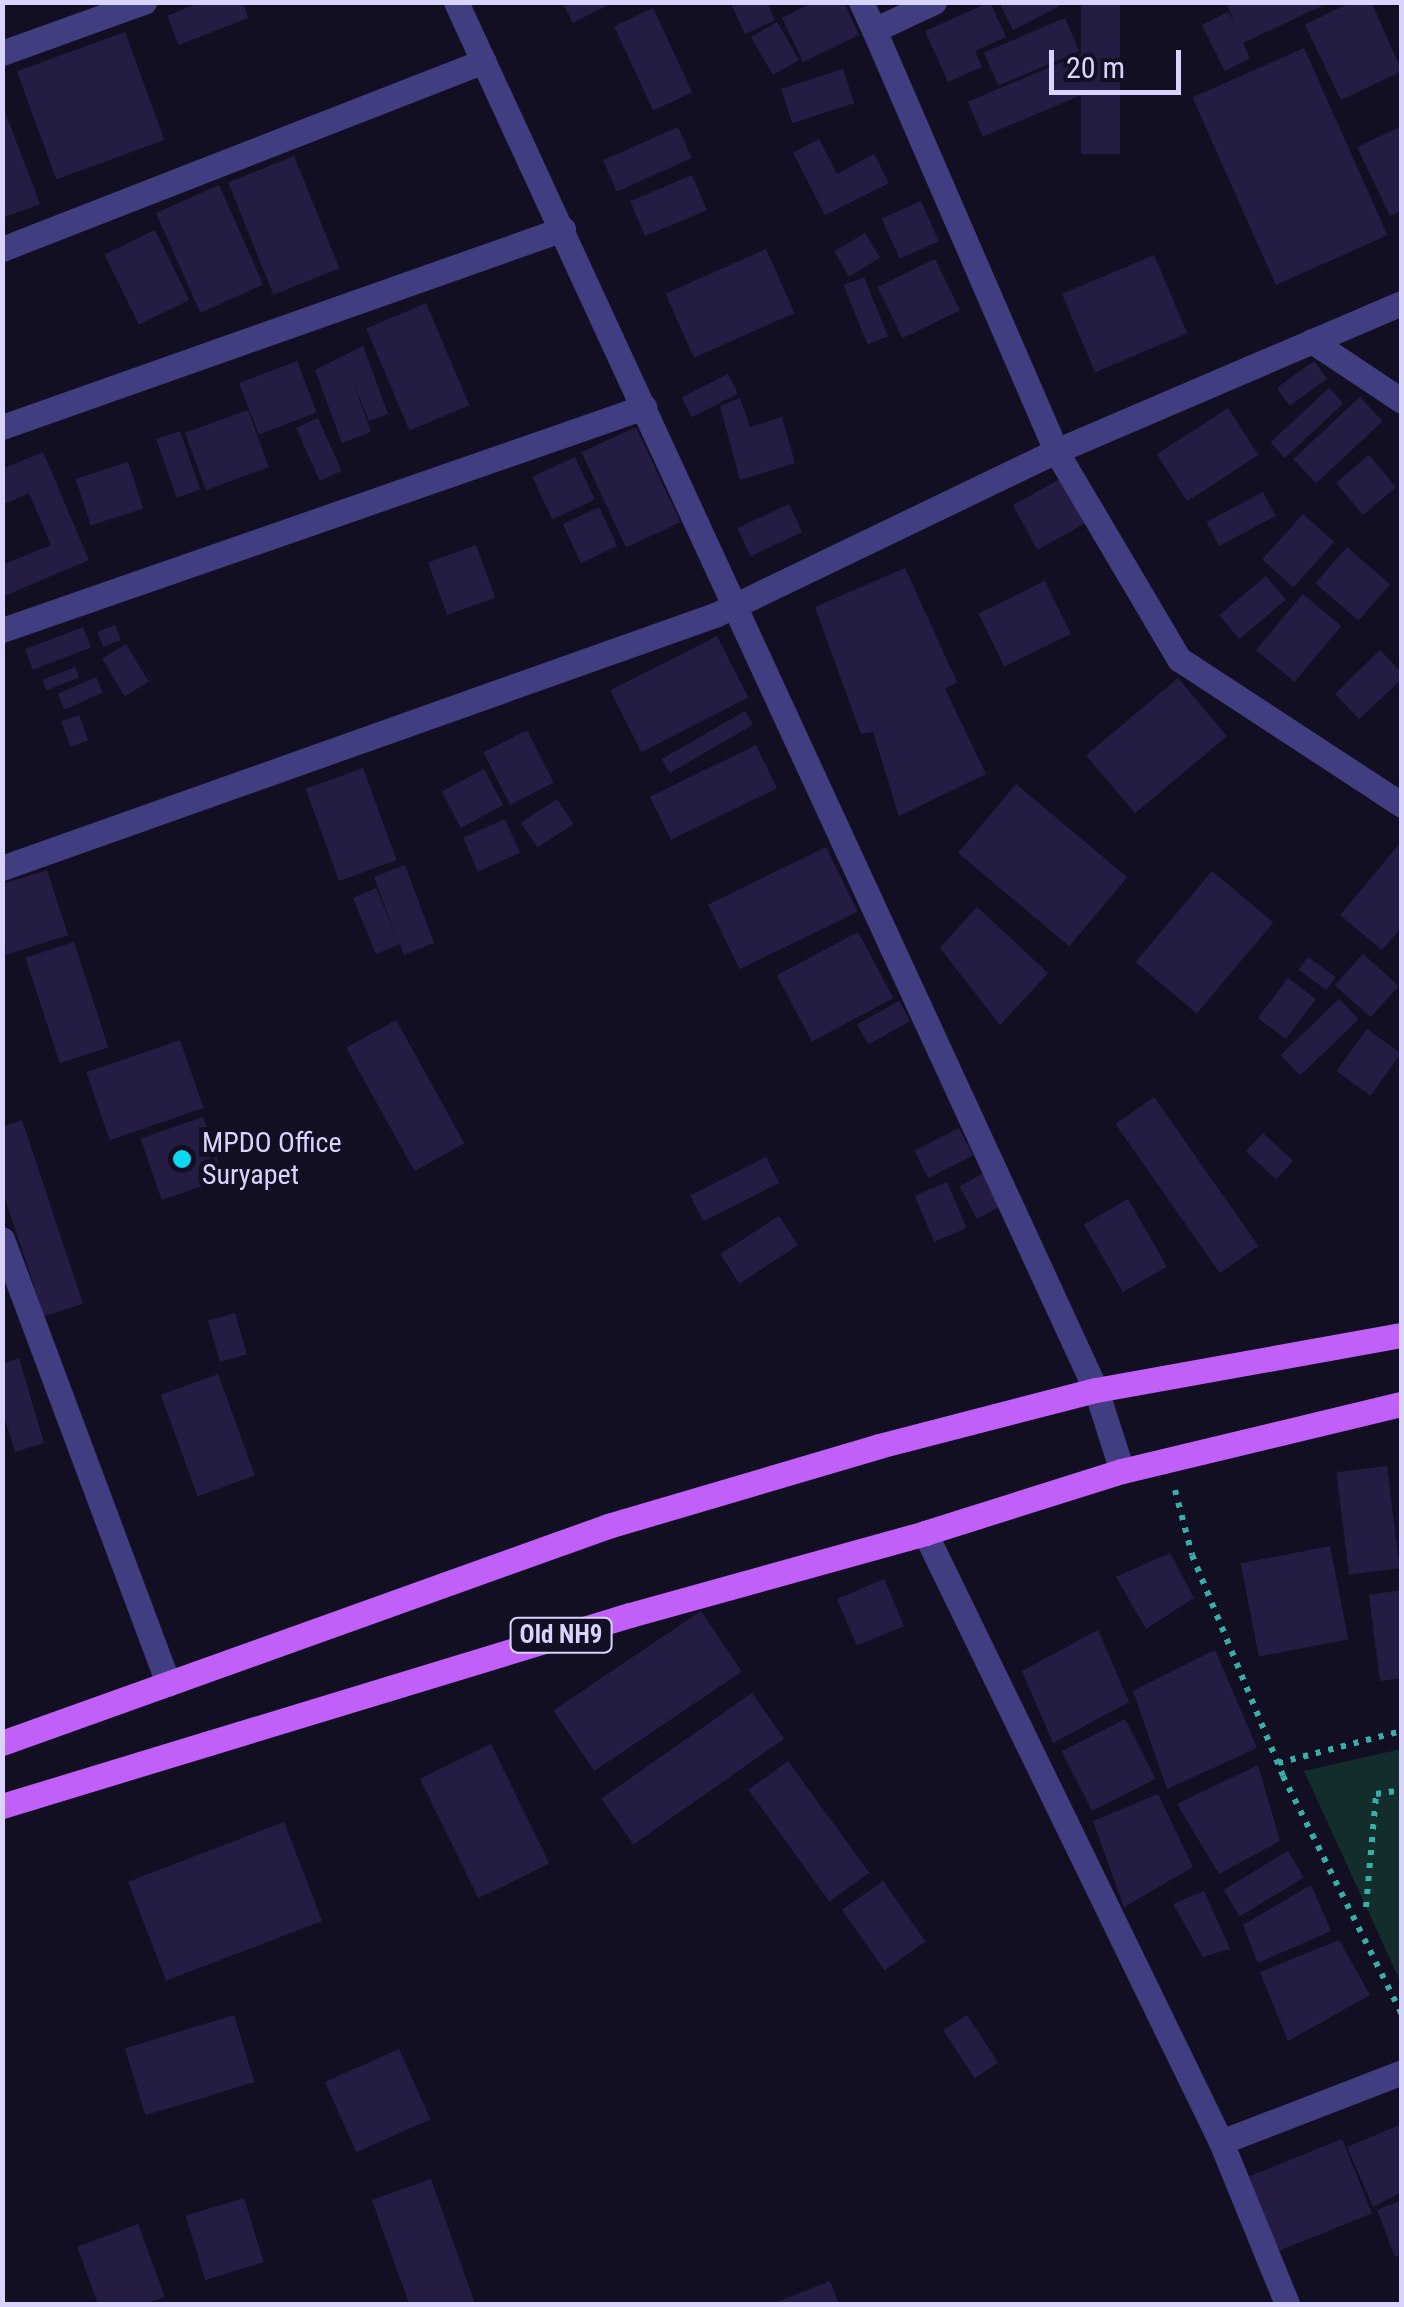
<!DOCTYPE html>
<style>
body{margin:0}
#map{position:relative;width:1404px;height:2307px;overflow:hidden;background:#130f23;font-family:"Roboto Condensed",sans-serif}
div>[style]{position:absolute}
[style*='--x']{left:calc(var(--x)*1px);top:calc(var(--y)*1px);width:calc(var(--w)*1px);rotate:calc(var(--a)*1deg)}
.green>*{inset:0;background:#132d2c}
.building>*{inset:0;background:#251c43;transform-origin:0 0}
.path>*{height:6px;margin-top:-3px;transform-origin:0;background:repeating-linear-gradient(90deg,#34b0aa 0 5px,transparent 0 13px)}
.street>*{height:25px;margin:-12.5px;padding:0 12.5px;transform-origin:12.5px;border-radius:12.5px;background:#403d80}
.primary>*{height:25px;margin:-12.5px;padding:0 12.5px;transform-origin:12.5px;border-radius:12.5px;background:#c060f8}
.dots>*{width:28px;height:28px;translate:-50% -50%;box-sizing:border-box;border:5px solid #130f23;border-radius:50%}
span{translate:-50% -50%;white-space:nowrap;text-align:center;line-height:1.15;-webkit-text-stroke:10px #130f23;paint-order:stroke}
.shield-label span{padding:2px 8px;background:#130f23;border:2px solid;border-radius:8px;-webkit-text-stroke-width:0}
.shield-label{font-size:25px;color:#d9d4fd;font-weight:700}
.poi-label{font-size:28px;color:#d9d4fd}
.left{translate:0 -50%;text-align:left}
.frame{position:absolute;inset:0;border:5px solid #d9d4fd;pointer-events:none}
.scale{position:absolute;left:1049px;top:50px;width:132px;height:45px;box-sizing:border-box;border:5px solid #d9d4fd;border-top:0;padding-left:12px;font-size:30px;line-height:35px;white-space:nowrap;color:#d9d4fd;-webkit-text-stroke:8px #130f23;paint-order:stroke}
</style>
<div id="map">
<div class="green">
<div style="clip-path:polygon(1401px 1749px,1402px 1749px,1401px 1983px,1304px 1771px)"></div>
</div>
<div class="building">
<div style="clip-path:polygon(201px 2px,243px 2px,248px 18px,179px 45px,167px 16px)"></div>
<div style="clip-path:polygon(562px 2px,614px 2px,573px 23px)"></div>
<div style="clip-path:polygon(730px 2px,767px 2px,775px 20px,745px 34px)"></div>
<div style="clip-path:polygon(814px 2px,844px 2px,859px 35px,803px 62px,782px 18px)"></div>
<div style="clip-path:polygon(990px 2px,1006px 37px,975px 51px,982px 67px,948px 82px,925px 31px)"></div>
<div style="clip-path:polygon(999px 2px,1058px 2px,1060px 6px,1013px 30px)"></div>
<div style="left:1081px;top:2px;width:39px;height:152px"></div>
<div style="clip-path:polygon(1226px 2px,1330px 2px,1243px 43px,1250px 58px,1225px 71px,1202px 25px,1228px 12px,1235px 23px)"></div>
<div style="clip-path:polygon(1351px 2px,1371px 2px,1402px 71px,1341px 100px,1305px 25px)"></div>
<div style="left:653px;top:8px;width:93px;height:43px;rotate:65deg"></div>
<div style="left:1065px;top:18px;width:36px;height:88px;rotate:67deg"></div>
<div style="left:777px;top:22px;width:44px;height:30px;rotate:60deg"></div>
<div style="left:125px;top:32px;width:115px;height:115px;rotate:70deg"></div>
<div style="left:1304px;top:48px;width:205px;height:122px;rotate:66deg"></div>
<div style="left:1083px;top:53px;width:38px;height:125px;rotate:67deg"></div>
<div style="left:843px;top:69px;width:36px;height:65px;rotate:72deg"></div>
<div style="clip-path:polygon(2px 104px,40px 204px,2px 218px)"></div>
<div style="clip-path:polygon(1402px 126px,1402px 211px,1390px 216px,1357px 147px)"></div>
<div style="left:678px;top:127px;width:34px;height:82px;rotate:66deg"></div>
<div style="clip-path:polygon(819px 139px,837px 174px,874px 154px,889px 183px,825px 215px,793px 153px)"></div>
<div style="left:294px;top:156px;width:121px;height:71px;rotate:68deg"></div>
<div style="left:692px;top:175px;width:38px;height:67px;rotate:67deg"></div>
<div style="left:219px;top:185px;width:109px;height:69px;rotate:66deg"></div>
<div style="left:921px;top:201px;width:44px;height:43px;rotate:66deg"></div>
<div style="left:155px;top:230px;width:78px;height:56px;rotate:64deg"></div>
<div style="left:865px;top:233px;width:29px;height:36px;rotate:59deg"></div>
<div style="left:766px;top:249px;width:70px;height:110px;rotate:66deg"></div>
<div style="left:1154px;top:255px;width:85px;height:100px;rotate:67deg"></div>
<div style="left:935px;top:259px;width:57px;height:64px;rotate:64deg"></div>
<div style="left:864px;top:277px;width:64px;height:22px;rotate:68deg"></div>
<div style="left:426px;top:303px;width:111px;height:65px;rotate:67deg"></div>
<div style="clip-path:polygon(363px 346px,388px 414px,369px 421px,351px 377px,371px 432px,342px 443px,315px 370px)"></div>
<div style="left:297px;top:361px;width:55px;height:62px;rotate:69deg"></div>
<div style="left:1314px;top:361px;width:22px;height:46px;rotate:54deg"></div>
<div style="left:728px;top:374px;width:22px;height:52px;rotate:63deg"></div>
<div style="left:1329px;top:388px;width:21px;height:80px;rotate:47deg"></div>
<div style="left:1360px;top:397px;width:33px;height:91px;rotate:47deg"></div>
<div style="clip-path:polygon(740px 398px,750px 427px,782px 417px,795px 463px,740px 480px,720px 406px)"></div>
<div style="left:1228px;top:408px;width:56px;height:85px;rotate:57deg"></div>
<div style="left:248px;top:410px;width:61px;height:67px;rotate:70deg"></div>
<div style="left:318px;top:418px;width:58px;height:24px;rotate:66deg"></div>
<div style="left:636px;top:427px;width:105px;height:60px;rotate:65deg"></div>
<div style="left:180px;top:431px;width:62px;height:25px;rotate:71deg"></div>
<div style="clip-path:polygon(43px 452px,89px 560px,2px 597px,2px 565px,51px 545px,29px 493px,2px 505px,2px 469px)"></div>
<div style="left:1369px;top:455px;width:42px;height:43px;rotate:50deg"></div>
<div style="left:575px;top:457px;width:47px;height:47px;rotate:65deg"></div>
<div style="left:128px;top:462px;width:49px;height:55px;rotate:72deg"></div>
<div style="left:1060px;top:479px;width:51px;height:54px;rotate:61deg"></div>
<div style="left:1263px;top:492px;width:27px;height:64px;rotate:62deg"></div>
<div style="left:789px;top:504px;width:31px;height:57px;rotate:65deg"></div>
<div style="left:599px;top:507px;width:43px;height:40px;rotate:65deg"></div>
<div style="left:1303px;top:514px;width:42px;height:61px;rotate:42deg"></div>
<div style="left:476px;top:545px;width:56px;height:51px;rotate:70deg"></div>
<div style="left:1347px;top:547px;width:57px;height:48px;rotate:41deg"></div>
<div style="clip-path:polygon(905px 568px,957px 682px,945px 689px,986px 774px,899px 816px,873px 732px,861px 734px,815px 607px)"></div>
<div style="left:1266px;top:576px;width:31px;height:61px;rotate:50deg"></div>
<div style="left:1045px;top:581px;width:59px;height:74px;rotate:64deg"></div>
<div style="left:1303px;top:594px;width:50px;height:73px;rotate:40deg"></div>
<div style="left:115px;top:625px;width:16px;height:19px;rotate:68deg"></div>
<div style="left:83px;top:627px;width:22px;height:62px;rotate:69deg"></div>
<div style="left:717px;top:636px;width:69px;height:120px;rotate:63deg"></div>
<div style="left:126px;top:644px;width:44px;height:28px;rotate:59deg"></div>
<div style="clip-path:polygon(1380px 650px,1402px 673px,1402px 679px,1359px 719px,1335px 694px)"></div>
<div style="left:75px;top:667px;width:11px;height:35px;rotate:68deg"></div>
<div style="left:96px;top:677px;width:17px;height:42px;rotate:66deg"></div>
<div style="left:1178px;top:678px;width:76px;height:120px;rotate:50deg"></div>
<div style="left:745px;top:711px;width:16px;height:96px;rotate:60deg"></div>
<div style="left:79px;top:715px;width:27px;height:19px;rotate:70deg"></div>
<div style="left:527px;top:730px;width:59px;height:49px;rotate:63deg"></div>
<div style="left:756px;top:745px;width:48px;height:118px;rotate:64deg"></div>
<div style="left:363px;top:768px;width:98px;height:61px;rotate:70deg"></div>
<div style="left:484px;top:769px;width:41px;height:48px;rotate:62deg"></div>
<div style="left:1016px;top:784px;width:145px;height:90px;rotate:40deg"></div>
<div style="left:557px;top:799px;width:30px;height:43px;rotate:57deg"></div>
<div style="left:505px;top:819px;width:37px;height:46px;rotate:66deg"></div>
<div style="clip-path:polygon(1402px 841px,1402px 927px,1382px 950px,1340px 915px)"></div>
<div style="left:826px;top:847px;width:72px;height:131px;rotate:64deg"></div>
<div style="clip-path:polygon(405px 865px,434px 943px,404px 955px,400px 944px,376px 954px,353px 898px,376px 888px,397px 939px,374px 877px)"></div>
<div style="clip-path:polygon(47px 870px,68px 935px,6px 955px,2px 884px)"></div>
<div style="left:1212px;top:871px;width:80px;height:119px;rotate:40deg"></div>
<div style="clip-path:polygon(977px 907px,1048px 973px,1000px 1025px,940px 948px)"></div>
<div style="left:858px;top:932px;width:75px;height:92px;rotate:62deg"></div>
<div style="left:74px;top:942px;width:111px;height:51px;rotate:72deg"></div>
<div style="left:1363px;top:954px;width:48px;height:42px;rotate:42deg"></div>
<div style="left:1308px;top:957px;width:34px;height:16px;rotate:36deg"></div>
<div style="left:1288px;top:978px;width:35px;height:50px;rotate:37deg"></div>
<div style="left:1339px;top:999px;width:28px;height:81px;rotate:46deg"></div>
<div style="left:899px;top:1001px;width:23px;height:48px;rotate:61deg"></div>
<div style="left:396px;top:1020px;width:141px;height:57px;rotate:61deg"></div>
<div style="left:1367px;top:1029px;width:42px;height:52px;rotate:36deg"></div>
<div style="left:180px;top:1040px;width:72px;height:99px;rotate:71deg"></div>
<div style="left:1154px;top:1097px;width:182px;height:47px;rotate:55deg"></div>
<div style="left:203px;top:1117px;width:65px;height:66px;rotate:71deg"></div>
<div style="clip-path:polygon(22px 1120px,83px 1304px,44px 1316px,2px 1190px,2px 1127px)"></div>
<div style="left:959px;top:1128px;width:31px;height:50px;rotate:63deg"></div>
<div style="left:1263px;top:1133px;width:41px;height:25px;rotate:43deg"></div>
<div style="left:766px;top:1157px;width:29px;height:85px;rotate:63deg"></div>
<div style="left:989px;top:1170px;width:37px;height:34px;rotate:61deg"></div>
<div style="left:947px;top:1182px;width:50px;height:35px;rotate:67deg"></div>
<div style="left:1128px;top:1199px;width:78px;height:51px;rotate:60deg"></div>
<div style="left:779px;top:1216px;width:35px;height:70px;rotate:57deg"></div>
<div style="left:235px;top:1313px;width:43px;height:28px;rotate:74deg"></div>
<div style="clip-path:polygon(19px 1358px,44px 1443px,15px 1452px,2px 1409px,2px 1364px)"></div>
<div style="left:218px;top:1374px;width:108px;height:61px;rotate:70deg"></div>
<div style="left:1387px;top:1466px;width:103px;height:51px;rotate:83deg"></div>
<div style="left:1330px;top:1546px;width:95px;height:91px;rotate:79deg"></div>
<div style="clip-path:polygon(1170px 1553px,1194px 1598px,1146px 1629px,1116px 1577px)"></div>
<div style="left:884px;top:1579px;width:51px;height:51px;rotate:67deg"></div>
<div style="clip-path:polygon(1402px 1590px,1402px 1678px,1380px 1681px,1369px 1595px)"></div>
<div style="left:701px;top:1611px;width:73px;height:178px;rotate:56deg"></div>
<div style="clip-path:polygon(1098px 1630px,1129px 1702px,1053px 1743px,1022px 1671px)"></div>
<div style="clip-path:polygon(1215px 1650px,1257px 1748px,1167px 1789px,1133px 1691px)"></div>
<div style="left:752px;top:1693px;width:56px;height:184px;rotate:55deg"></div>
<div style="left:1125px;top:1719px;width:67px;height:71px;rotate:63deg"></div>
<div style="left:491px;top:1744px;width:133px;height:79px;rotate:64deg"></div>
<div style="left:788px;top:1761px;width:138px;height:49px;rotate:54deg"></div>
<div style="clip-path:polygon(1258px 1765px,1280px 1841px,1219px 1874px,1177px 1804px)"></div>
<div style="clip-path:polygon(1158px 1794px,1193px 1867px,1124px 1907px,1093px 1821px)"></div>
<div style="left:284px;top:1822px;width:106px;height:167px;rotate:69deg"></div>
<div style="left:1288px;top:1851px;width:31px;height:75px;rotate:59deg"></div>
<div style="left:883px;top:1881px;width:74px;height:50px;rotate:55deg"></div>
<div style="clip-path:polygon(1311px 1885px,1331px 1931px,1258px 1963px,1243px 1925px)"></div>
<div style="clip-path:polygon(1204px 1891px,1230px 1949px,1203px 1957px,1173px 1904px)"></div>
<div style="clip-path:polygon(1339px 1940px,1370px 1995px,1288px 2041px,1260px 1972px)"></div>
<div style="left:234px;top:2015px;width:70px;height:114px;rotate:73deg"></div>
<div style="left:967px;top:2015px;width:57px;height:28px;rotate:57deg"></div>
<div style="left:399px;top:2049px;width:77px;height:81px;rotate:66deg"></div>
<div style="clip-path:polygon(1402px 2124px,1402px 2192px,1373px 2207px,1347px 2147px)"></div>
<div style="left:1342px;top:2139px;width:80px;height:103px;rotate:68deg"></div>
<div style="clip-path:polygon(431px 2179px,475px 2304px,409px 2304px,372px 2200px)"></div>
<div style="left:244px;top:2198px;width:67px;height:61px;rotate:73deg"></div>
<div style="clip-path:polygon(1402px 2200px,1402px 2254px,1395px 2257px,1377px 2210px)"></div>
<div style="clip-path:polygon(138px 2224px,165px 2297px,145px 2304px,98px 2304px,77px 2247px)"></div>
<div style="clip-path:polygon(830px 2281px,839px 2304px,772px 2304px)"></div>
</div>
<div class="path">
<div style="--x:1175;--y:1490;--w:67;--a:75.3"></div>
<div style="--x:1192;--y:1555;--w:239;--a:67.6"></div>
<div style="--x:1283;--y:1776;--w:267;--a:63.5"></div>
<div style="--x:1278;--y:1763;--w:128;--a:-14.5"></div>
<div style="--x:1366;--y:1907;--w:113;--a:-84.9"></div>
<div style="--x:1376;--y:1794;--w:26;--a:-9"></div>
</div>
<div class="street">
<div style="--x:456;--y:2;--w:1528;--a:65.25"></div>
<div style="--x:1096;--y:1390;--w:85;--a:72.2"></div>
<div style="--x:861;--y:2;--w:31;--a:65"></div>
<div style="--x:934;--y:2;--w:66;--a:155"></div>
<div style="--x:874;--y:30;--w:459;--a:66.6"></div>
<div style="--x:1056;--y:451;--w:242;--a:59.4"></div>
<div style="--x:1179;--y:659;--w:267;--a:33.2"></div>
<div style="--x:2;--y:53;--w:151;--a:-19.8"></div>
<div style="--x:2;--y:249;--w:517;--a:-21.31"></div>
<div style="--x:1312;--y:341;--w:108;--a:33.7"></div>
<div style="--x:2;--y:427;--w:595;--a:-19.44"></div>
<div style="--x:2;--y:630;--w:680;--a:-19.15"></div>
<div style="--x:2;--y:868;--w:757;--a:-19.54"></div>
<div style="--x:715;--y:615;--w:378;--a:-25.7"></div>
<div style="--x:1056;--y:451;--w:376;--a:-23.2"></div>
<div style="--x:2;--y:1239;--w:475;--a:69.5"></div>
<div style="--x:925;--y:1533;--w:677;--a:64.08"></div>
<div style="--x:1221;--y:2142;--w:175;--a:67.8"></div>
<div style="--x:1221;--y:2142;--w:194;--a:-21.1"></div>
</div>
<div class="primary">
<div style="--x:2;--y:1743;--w:644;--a:-19.7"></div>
<div style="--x:608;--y:1526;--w:283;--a:-16.4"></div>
<div style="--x:879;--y:1446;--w:224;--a:-14.5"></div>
<div style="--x:1096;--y:1390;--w:311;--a:-10.2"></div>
<div style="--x:2;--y:1806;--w:656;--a:-16.92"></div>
<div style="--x:630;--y:1615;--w:306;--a:-15.5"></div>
<div style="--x:925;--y:1533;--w:207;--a:-17.5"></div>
<div style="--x:1122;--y:1471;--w:288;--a:-13.5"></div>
</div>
<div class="dots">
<div style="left:182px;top:1159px;background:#0bd8f2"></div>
</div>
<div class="shield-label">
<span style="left:561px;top:1635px">Old NH9</span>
</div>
<div class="poi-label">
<span class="left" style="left:202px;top:1159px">MPDO Office<br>Suryapet</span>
</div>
<div class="frame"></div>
<div class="scale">20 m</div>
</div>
